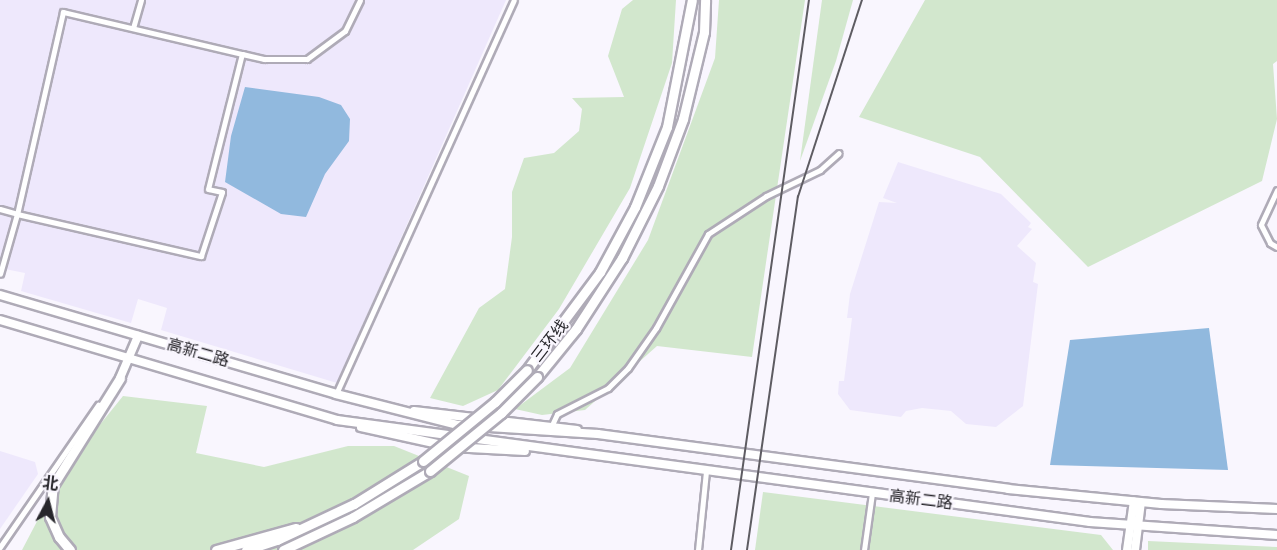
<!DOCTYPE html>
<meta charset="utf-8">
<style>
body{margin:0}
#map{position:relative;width:1277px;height:550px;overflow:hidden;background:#f9f6fe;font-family:"Varela Round","Noto Sans SC",sans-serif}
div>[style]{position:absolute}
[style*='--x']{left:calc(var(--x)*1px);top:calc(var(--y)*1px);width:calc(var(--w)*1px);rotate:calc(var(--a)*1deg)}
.built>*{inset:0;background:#eee8fc}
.green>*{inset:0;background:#d2e7cd}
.water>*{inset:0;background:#91b9de}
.roads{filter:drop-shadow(2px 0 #afabb7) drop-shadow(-2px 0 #afabb7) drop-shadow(0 2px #afabb7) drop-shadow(0 -2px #afabb7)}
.street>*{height:5px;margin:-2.5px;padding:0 2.5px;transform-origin:2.5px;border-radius:2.5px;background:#fff}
.secondary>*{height:8px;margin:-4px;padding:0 4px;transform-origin:4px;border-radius:4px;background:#fff}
.primary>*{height:8px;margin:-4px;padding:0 4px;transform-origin:4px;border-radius:4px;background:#fff}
.highway>*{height:9px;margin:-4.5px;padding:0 4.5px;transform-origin:4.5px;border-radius:4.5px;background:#fff}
.rail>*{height:1.5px;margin:-0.75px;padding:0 0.75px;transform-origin:0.75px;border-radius:0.75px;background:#5e5c62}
.bridges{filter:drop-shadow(2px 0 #afabb7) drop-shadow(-2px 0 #afabb7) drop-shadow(0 2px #afabb7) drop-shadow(0 -2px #afabb7)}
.highway-bridge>*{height:9px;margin:-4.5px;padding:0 4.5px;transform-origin:4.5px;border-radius:4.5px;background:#fff}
span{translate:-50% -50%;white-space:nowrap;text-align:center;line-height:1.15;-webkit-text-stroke:4.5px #f9f6fe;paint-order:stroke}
.street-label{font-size:16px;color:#27262b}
.north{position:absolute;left:18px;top:472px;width:60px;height:60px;-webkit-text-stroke:4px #f9f6fe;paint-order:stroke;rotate:7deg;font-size:16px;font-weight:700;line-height:24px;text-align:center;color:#27262b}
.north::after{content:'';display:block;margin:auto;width:21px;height:27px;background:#27262b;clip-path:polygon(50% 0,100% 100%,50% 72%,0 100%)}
</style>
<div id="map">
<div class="built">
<div style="clip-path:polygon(0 0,506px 0,337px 383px,161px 330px,167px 308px,138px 299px,131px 323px,21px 291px,25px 273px,0 268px)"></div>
<div style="clip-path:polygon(898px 162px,1001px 194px,1031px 223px,1028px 227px,1032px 229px,1017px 246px,1036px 263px,1033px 282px,1038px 284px,1023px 406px,996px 427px,966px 424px,951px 411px,922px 408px,906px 411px,901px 417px,850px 410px,838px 394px,839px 381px,844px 381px,852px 318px,847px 318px,850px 294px,879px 202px,897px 203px,883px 198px)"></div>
<div style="clip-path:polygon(0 451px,35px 462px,38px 474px,0 529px)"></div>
</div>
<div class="green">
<div style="clip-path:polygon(633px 0,676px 0,672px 63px,630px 188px,559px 309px,498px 390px,463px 406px,430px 398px,479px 308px,505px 289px,512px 237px,512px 192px,524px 158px,554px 153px,579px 131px,582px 109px,572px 98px,624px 97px,608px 56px,622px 9px)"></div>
<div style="clip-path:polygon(719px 0,805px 0,752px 357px,657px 346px,585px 410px,542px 415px,515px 409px,570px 368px,648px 240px,715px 58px)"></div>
<div style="clip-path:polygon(822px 0,853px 0,836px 61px,800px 161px)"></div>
<div style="clip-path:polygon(925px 0,1277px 0,1277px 61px,1273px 64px,1277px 119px,1262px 181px,1088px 267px,980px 157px,859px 117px)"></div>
<div style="clip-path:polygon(123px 396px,207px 406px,196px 453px,264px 467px,348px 446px,394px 446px,469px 476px,459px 519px,413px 550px,22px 550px,65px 468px)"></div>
<div style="clip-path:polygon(763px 492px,1101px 535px,1113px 550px,755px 550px)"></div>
<div style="clip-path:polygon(1148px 541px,1277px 547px,1277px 550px,1148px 550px)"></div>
</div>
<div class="water">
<div style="clip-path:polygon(245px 87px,319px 97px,341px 105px,350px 119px,349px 141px,325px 174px,306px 217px,281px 214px,225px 182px,231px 136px)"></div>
<div style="clip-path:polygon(1209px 328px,1228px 470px,1050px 465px,1070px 340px)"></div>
</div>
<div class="roads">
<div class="street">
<div style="--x:133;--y:28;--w:29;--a:-74"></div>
<div style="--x:242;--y:54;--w:23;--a:13"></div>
<div style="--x:264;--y:59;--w:43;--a:0"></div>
<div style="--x:307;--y:59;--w:47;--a:-36.4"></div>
<div style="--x:345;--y:31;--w:34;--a:-64"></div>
<div style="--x:1277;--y:190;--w:38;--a:115"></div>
<div style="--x:1261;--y:225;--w:20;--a:63"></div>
<div style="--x:1270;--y:243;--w:8;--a:30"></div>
<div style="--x:0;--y:209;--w:18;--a:16"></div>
<div style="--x:17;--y:214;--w:189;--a:12.9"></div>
<div style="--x:201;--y:256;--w:67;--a:-71.8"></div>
<div style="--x:222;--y:192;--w:14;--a:-168"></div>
<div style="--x:208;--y:189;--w:139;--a:-75.9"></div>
<div style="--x:242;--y:54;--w:184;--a:-166.8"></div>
<div style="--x:63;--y:12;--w:207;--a:102.8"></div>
<div style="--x:17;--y:214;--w:62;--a:105.8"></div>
<div style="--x:336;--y:394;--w:432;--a:-65.7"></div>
<div style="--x:551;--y:427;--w:14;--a:-65"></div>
<div style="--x:557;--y:414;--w:57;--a:-27"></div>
<div style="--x:608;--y:388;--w:28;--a:-45"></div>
<div style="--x:628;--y:368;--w:49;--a:-55"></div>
<div style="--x:656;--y:328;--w:107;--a:-61"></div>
<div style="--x:708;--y:234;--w:69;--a:-33.2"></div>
<div style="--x:766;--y:196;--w:60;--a:-25.7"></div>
<div style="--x:820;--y:170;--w:25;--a:-42"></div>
<div style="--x:0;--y:547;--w:173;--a:-55.4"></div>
<div style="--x:698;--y:550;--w:79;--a:-84.2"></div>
<div style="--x:864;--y:550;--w:58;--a:-82"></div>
</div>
<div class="secondary">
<div style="--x:1127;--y:550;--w:49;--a:-81.9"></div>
<div style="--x:1135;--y:550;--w:48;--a:-82.9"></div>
</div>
<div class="primary">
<div style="--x:0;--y:295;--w:350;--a:16.4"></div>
<div style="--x:336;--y:394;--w:126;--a:14.3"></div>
<div style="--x:458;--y:425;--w:140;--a:3.7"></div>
<div style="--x:598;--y:434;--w:414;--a:7.6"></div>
<div style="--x:1008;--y:489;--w:154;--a:5.6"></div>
<div style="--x:1161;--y:504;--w:116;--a:2.5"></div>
<div style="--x:0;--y:320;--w:352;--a:16.5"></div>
<div style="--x:337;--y:420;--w:760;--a:7.71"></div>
<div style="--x:1090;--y:522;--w:187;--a:4"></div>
<div style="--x:120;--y:378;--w:46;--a:-66.8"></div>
<div style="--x:414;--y:411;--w:164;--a:6.6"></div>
<div style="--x:361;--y:427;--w:92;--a:12.5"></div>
<div style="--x:451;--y:447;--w:74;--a:3.1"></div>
</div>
<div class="highway">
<div style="--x:527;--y:370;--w:122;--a:-53.3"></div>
<div style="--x:600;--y:272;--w:74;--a:-61.7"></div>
<div style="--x:635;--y:207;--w:86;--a:-68.2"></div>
<div style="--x:667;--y:127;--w:129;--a:-78.9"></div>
<div style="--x:537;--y:377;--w:62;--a:-50.9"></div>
<div style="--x:576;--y:329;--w:85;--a:-57.1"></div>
<div style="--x:622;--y:258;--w:80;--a:-63.4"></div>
<div style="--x:658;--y:186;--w:72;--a:-69.5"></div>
<div style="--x:683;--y:119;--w:89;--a:-76.4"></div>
<div style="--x:704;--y:32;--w:32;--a:-88"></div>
<div style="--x:70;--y:550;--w:17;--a:-130"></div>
<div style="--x:59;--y:537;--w:22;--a:-114"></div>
<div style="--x:50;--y:517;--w:32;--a:-85"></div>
<div style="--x:53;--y:485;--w:126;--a:-57.9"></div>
<div style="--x:216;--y:550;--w:83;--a:-15.4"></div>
<div style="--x:246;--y:550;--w:33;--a:-18"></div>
<div style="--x:277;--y:540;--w:85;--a:-25.1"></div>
<div style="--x:354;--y:504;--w:81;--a:-31.9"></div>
<div style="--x:283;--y:550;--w:77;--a:-25.2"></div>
<div style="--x:353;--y:517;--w:90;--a:-30.9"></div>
</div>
</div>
<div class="rail">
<div style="--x:731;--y:550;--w:556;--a:-81.93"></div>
<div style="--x:747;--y:550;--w:357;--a:-81.8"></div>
<div style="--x:798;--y:197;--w:207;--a:-72"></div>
</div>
<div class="bridges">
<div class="highway-bridge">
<div style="--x:423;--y:461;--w:93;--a:-39.3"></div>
<div style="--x:495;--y:402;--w:45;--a:-45"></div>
<div style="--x:430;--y:471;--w:92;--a:-39.2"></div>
<div style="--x:501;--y:413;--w:51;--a:-45"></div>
</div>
</div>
<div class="street-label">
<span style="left:550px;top:341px;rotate:-52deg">三环线</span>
<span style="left:198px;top:353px;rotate:16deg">高新二路</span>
<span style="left:921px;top:500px;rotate:7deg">高新二路</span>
</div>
<div class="north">北</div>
</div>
